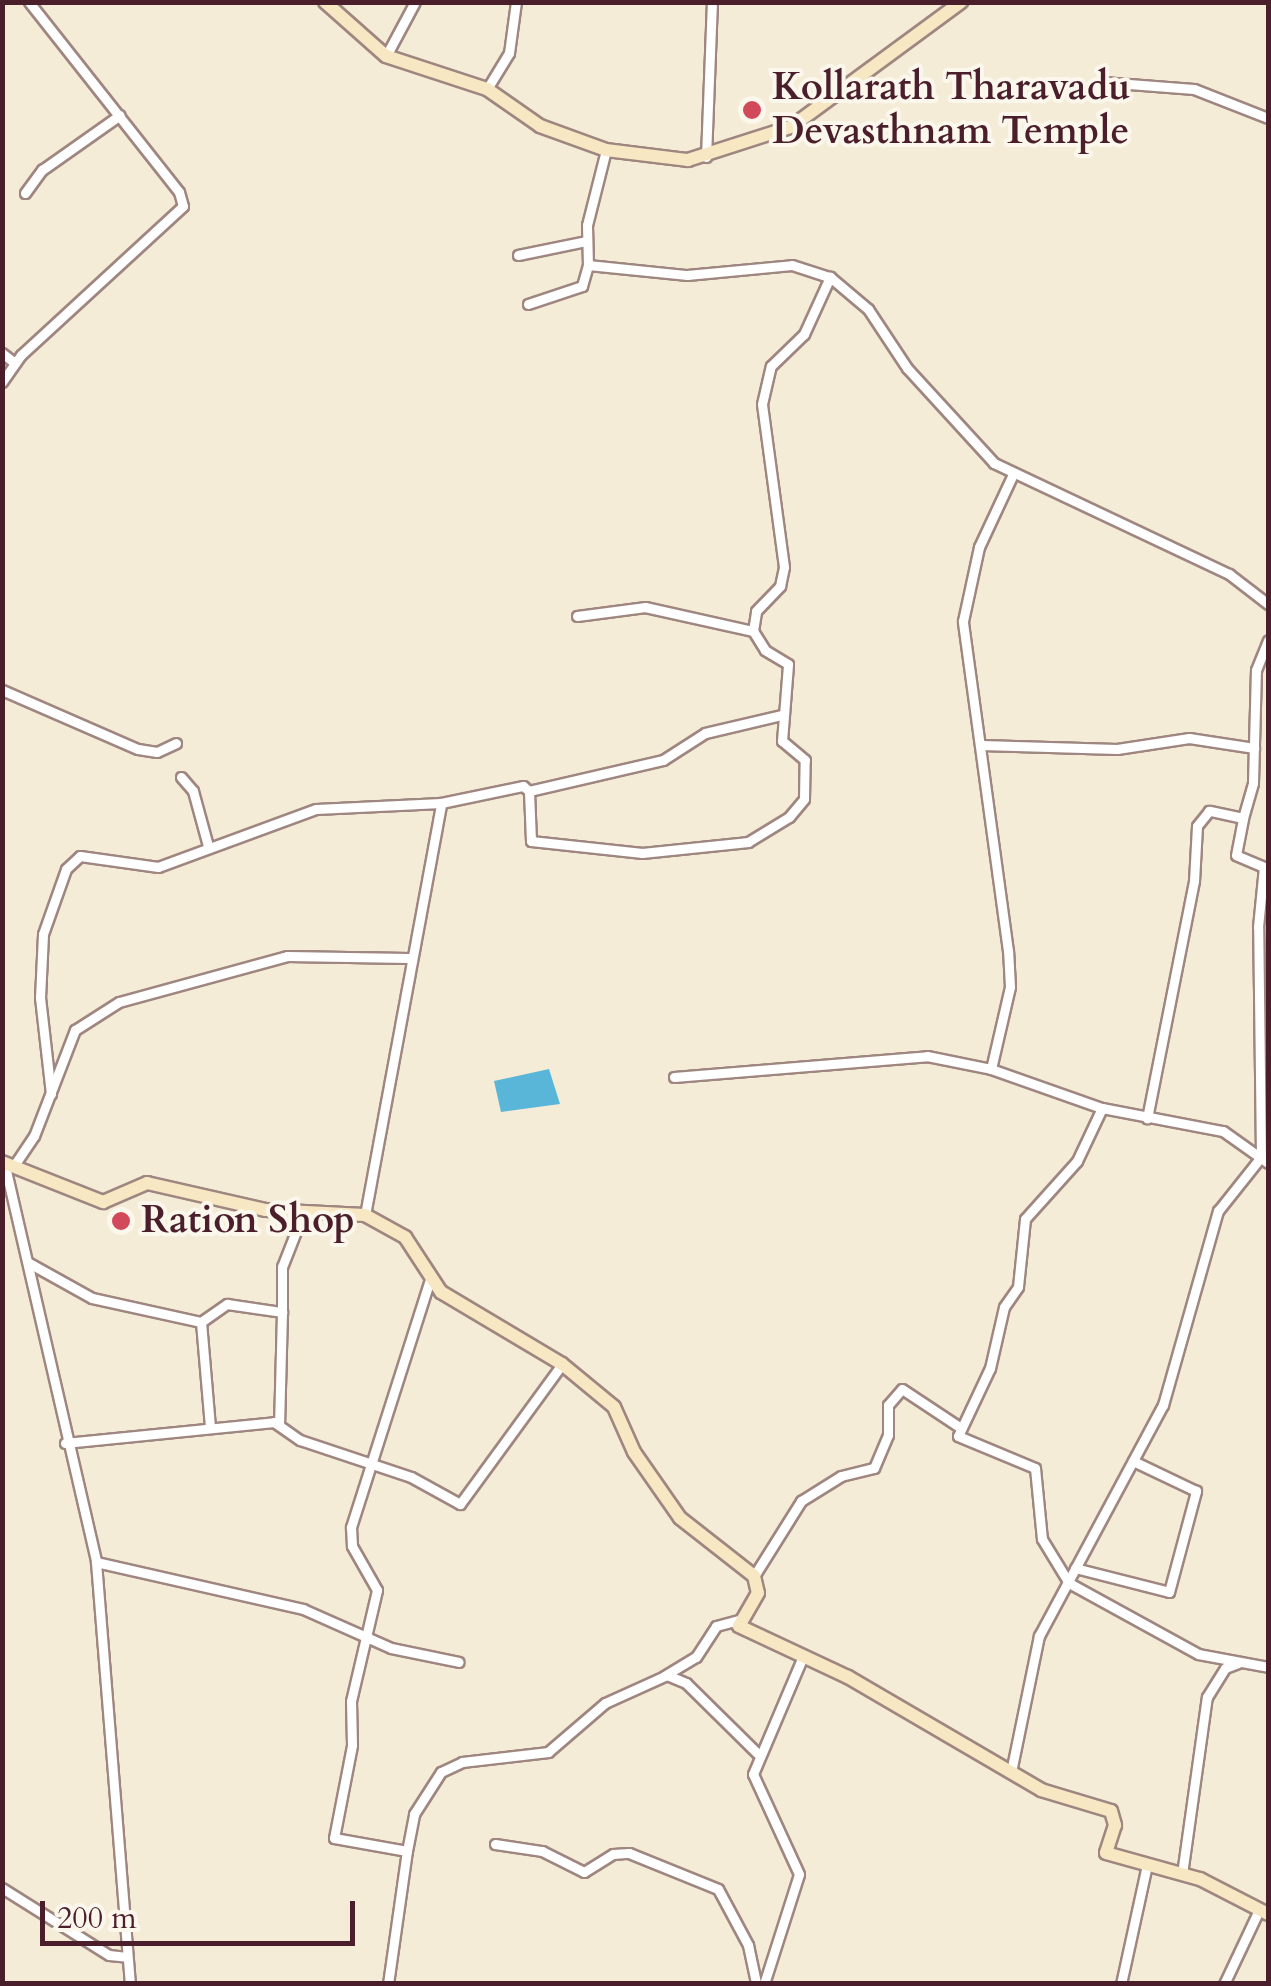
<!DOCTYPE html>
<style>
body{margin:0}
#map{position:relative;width:1271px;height:1986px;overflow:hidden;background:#f4ecd6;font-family:Cardo,serif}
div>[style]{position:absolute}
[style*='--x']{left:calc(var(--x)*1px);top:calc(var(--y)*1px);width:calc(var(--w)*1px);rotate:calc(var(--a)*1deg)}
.water>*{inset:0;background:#5ab6d8}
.roads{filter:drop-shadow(2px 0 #9f8680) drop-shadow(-2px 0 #9f8680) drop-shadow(0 2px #9f8680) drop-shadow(0 -2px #9f8680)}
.street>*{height:9px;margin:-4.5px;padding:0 4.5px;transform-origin:4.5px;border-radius:4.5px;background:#fff}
.secondary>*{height:12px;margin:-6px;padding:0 6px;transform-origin:6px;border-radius:6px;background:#f7e8c3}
.dots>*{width:28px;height:28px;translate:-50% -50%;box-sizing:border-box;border:5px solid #fbf7ec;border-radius:50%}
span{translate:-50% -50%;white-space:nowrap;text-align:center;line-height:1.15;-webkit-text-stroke:8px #fbf7ec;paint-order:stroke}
.poi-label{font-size:38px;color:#4a1f2b;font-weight:700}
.left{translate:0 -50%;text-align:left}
.frame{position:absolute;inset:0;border:5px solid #4a1f2b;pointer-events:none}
.scale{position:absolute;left:40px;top:1901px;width:315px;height:45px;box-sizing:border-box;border:5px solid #4a1f2b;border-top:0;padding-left:12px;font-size:30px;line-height:35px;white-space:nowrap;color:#4a1f2b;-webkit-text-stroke:8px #fbf7ec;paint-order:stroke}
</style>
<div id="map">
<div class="water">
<div style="clip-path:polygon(549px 1069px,560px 1104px,501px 1112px,494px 1081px)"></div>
</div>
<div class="roads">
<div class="street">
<div style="--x:386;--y:56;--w:61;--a:-61.8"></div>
<div style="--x:1103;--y:82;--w:91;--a:4.4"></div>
<div style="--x:1194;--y:89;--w:79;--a:21.4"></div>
<div style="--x:487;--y:89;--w:42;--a:-58.6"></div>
<div style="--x:509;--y:53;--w:51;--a:-82.2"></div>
<div style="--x:606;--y:150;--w:77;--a:104.2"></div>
<div style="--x:587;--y:225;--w:40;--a:88.6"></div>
<div style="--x:588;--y:265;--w:100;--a:5.8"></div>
<div style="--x:687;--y:275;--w:105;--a:-5.4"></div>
<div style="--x:792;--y:265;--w:40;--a:18"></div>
<div style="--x:830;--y:277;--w:50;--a:40.1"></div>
<div style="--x:868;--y:309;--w:71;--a:56.5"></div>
<div style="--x:907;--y:368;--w:129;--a:47.5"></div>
<div style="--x:994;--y:463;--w:260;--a:25.3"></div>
<div style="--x:1229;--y:574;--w:49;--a:37.6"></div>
<div style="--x:706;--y:157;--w:155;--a:-87.8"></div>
<div style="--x:25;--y:193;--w:29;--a:-54"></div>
<div style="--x:42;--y:170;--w:95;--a:-35.2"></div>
<div style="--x:518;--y:255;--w:69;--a:-11.6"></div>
<div style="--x:528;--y:304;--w:57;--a:-18.4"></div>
<div style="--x:582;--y:286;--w:22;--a:-74"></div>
<div style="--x:2;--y:353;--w:16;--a:38"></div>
<div style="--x:2;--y:382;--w:33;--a:-55"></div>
<div style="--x:21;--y:355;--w:220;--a:-42.6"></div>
<div style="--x:183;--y:206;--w:15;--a:-106"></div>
<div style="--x:179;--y:192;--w:242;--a:-128.3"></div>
<div style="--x:577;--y:616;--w:69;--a:-7.5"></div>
<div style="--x:645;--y:607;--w:111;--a:12.5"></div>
<div style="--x:2;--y:690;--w:148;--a:23.5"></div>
<div style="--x:138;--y:749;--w:19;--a:9"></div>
<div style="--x:157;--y:752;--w:21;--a:-25"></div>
<div style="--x:981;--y:745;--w:136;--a:1.7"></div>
<div style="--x:1117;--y:749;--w:73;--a:-8.7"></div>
<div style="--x:1189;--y:738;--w:66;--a:8.7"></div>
<div style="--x:181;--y:777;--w:18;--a:49"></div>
<div style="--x:193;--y:791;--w:57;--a:74.7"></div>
<div style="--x:529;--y:791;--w:138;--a:-13"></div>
<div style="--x:663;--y:760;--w:50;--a:-32.7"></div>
<div style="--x:705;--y:733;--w:78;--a:-13.3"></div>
<div style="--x:1243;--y:818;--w:36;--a:-74"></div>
<div style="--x:1253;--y:783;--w:113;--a:-88.5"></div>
<div style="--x:1256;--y:670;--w:32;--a:-68"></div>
<div style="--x:991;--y:1069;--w:84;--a:-77"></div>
<div style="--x:1010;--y:987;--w:36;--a:-93"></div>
<div style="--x:1008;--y:951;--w:333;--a:-97.8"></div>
<div style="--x:963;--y:621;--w:76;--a:-77.8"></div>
<div style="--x:979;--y:547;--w:81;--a:-65"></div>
<div style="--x:674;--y:1077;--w:254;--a:-4.7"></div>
<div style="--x:927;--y:1056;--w:65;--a:11.5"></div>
<div style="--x:991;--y:1069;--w:118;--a:19.4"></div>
<div style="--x:1102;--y:1108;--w:123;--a:10.8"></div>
<div style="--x:1223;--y:1131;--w:55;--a:35.4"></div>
<div style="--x:51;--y:1094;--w:97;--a:-96.5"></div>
<div style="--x:40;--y:998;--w:64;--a:-87.3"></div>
<div style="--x:43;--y:934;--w:69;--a:-70.5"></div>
<div style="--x:66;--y:869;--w:19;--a:-43"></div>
<div style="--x:80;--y:856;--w:79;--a:8"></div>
<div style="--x:158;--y:867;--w:168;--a:-20.2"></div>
<div style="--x:316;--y:809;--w:125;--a:-2.7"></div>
<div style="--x:1102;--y:1108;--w:59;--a:115.3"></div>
<div style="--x:1077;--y:1161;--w:78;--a:131.9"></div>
<div style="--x:1025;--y:1219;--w:68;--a:95.9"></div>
<div style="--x:1018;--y:1287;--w:24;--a:125"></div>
<div style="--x:1004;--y:1307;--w:63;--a:102.9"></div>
<div style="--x:990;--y:1368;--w:75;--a:115.2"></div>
<div style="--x:958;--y:1436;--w:83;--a:22.6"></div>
<div style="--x:1035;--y:1468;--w:71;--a:84.4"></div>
<div style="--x:1042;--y:1539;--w:52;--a:58.5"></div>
<div style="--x:1069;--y:1583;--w:147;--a:28.8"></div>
<div style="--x:1198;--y:1654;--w:71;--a:10.5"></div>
<div style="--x:4;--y:1162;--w:410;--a:77"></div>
<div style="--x:96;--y:1562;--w:423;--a:85.4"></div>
<div style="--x:15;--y:1164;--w:34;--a:-56"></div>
<div style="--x:34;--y:1136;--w:114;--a:-68.9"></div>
<div style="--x:75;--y:1030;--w:52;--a:-32.5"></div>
<div style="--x:119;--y:1002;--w:174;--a:-15.3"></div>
<div style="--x:287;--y:956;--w:121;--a:0.9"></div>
<div style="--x:365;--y:1215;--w:419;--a:-79.5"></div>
<div style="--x:441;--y:803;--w:84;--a:-11.7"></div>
<div style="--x:523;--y:786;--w:8;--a:40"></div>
<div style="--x:529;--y:791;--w:50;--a:87.7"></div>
<div style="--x:531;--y:841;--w:112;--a:6.2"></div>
<div style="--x:642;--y:853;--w:107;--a:-5.9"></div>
<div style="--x:748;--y:842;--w:48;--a:-31.4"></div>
<div style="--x:789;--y:817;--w:23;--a:-50"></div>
<div style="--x:804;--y:799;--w:39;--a:-89"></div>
<div style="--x:805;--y:760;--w:30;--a:-140"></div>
<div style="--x:782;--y:741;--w:77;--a:-85.5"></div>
<div style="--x:788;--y:664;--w:27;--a:-149"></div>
<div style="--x:765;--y:650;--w:22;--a:-122"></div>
<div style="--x:753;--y:631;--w:20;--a:-81"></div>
<div style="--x:756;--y:611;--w:35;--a:-46"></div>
<div style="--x:780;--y:586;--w:19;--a:-78"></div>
<div style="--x:784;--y:567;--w:164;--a:-97.7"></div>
<div style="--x:762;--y:404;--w:39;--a:-77"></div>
<div style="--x:771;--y:366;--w:46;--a:-44.1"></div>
<div style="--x:804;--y:334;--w:63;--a:-65.5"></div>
<div style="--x:29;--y:1263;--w:72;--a:29.1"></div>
<div style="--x:92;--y:1298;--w:112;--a:12.4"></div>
<div style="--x:201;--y:1322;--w:106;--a:85.1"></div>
<div style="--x:282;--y:1312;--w:45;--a:-90"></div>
<div style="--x:282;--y:1267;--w:60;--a:-68.6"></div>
<div style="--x:201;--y:1322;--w:32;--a:-35"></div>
<div style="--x:227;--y:1304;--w:56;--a:8.3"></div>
<div style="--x:282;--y:1312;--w:112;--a:91.5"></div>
<div style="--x:65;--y:1443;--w:210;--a:-5.7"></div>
<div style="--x:274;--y:1422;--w:32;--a:35"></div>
<div style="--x:300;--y:1440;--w:117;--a:18.4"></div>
<div style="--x:411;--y:1477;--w:56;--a:28.9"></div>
<div style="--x:460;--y:1504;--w:173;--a:-53.9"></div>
<div style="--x:96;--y:1562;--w:212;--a:12.8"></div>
<div style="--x:303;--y:1609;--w:96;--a:23.9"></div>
<div style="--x:391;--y:1648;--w:69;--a:11.6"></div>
<div style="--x:1075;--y:1568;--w:97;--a:14.3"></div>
<div style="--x:1169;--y:1592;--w:105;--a:-75"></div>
<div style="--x:1196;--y:1491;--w:70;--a:-154.5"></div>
<div style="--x:754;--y:1576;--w:89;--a:-57.9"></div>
<div style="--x:801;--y:1501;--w:47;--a:-32"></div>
<div style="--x:841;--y:1476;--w:34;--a:-14"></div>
<div style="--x:874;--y:1468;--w:36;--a:-67"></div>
<div style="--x:888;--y:1435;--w:30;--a:-90"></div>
<div style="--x:888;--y:1405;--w:21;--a:-49"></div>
<div style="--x:902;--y:1389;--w:67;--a:33.5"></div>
<div style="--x:664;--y:1676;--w:37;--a:-31"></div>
<div style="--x:696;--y:1657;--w:37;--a:-57"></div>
<div style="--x:716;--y:1626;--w:24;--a:-15"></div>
<div style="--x:1011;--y:1772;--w:139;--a:-78.4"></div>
<div style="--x:1039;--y:1636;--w:262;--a:-61.8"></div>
<div style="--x:1163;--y:1405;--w:202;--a:-74.2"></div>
<div style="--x:1218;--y:1211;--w:69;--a:-51.5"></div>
<div style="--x:1261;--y:1157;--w:230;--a:-90.7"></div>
<div style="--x:1258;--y:927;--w:60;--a:-84.3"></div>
<div style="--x:1264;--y:867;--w:30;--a:-157"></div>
<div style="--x:1236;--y:855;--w:38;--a:-79"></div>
<div style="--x:1243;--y:818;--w:35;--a:-168"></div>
<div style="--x:1209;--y:811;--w:19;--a:129"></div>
<div style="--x:1197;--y:826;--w:55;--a:93.1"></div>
<div style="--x:1194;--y:881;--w:242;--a:101.2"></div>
<div style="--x:495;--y:1844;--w:48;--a:8.5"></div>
<div style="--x:542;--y:1851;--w:47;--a:26.6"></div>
<div style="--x:584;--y:1872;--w:34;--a:-32"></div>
<div style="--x:613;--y:1854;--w:16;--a:-4"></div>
<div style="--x:629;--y:1853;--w:96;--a:22"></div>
<div style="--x:718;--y:1889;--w:64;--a:61.8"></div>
<div style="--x:748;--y:1945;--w:40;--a:78"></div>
<div style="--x:407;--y:1851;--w:38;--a:-79"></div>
<div style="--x:414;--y:1814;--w:50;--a:-57.3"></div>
<div style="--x:441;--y:1772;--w:23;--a:-25"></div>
<div style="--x:462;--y:1762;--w:87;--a:-6.6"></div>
<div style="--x:548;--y:1752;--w:75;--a:-40.7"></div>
<div style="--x:605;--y:1703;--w:68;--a:-24.3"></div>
<div style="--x:667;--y:1675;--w:21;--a:23"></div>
<div style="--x:686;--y:1683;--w:100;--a:44.6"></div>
<div style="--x:1182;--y:1874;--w:179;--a:-82"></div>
<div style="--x:1207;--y:1697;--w:34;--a:-58"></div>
<div style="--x:1225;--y:1668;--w:14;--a:-21"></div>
<div style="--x:2;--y:1888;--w:126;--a:32.1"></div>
<div style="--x:109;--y:1955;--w:18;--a:6"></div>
<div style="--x:388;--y:1984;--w:134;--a:-81.9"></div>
<div style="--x:407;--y:1851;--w:74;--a:-169.9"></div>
<div style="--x:334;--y:1838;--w:95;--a:-79"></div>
<div style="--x:352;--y:1745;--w:44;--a:-91.3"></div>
<div style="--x:351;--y:1701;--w:114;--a:-76.8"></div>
<div style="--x:377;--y:1590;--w:51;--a:-119.6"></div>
<div style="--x:352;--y:1546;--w:19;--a:-93"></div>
<div style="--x:351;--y:1527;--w:259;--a:-72.3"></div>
<div style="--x:764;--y:1984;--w:115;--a:-72.3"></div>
<div style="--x:799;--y:1874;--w:110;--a:-114.7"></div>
<div style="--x:753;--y:1774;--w:128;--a:-67"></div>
<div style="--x:1121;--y:1984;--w:122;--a:-77.7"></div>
<div style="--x:1224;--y:1984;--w:82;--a:-64.7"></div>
</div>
<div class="secondary">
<div style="--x:325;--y:2;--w:81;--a:41.5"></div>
<div style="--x:386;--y:56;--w:106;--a:18.1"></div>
<div style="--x:487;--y:89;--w:65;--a:34.9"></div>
<div style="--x:540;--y:126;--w:70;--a:20"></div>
<div style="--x:606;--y:150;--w:83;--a:7"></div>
<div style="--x:688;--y:160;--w:108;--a:-17.8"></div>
<div style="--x:791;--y:127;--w:211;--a:-36.3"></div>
<div style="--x:2;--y:1162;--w:109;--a:21.6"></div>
<div style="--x:103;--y:1202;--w:48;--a:-23.4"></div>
<div style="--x:147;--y:1183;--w:122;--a:12.8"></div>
<div style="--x:266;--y:1210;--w:99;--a:2.9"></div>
<div style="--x:365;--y:1215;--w:46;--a:28.8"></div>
<div style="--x:405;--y:1237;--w:66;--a:56.8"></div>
<div style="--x:441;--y:1292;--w:141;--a:30.8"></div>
<div style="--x:562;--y:1364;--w:67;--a:39.6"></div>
<div style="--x:614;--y:1407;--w:49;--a:66"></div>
<div style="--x:634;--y:1452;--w:80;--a:55.1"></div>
<div style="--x:680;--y:1518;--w:94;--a:38.1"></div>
<div style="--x:754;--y:1576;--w:17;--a:77"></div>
<div style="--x:758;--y:1593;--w:38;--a:120"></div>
<div style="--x:739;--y:1626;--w:120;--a:25.1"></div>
<div style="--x:848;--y:1677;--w:224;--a:30.3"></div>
<div style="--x:1041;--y:1790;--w:73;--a:16.7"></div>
<div style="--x:1111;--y:1811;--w:15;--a:74"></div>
<div style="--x:1115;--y:1825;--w:29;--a:108"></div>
<div style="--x:1106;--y:1853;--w:98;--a:15.5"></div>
<div style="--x:1200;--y:1879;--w:76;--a:27.2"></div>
</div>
</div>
<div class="dots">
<div style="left:752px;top:110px;background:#d1495b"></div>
<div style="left:121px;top:1221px;background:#d1495b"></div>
</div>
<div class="poi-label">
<span class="left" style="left:772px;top:110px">Kollarath Tharavadu<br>Devasthnam Temple</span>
<span class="left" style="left:141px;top:1221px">Ration Shop</span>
</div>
<div class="frame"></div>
<div class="scale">200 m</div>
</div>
